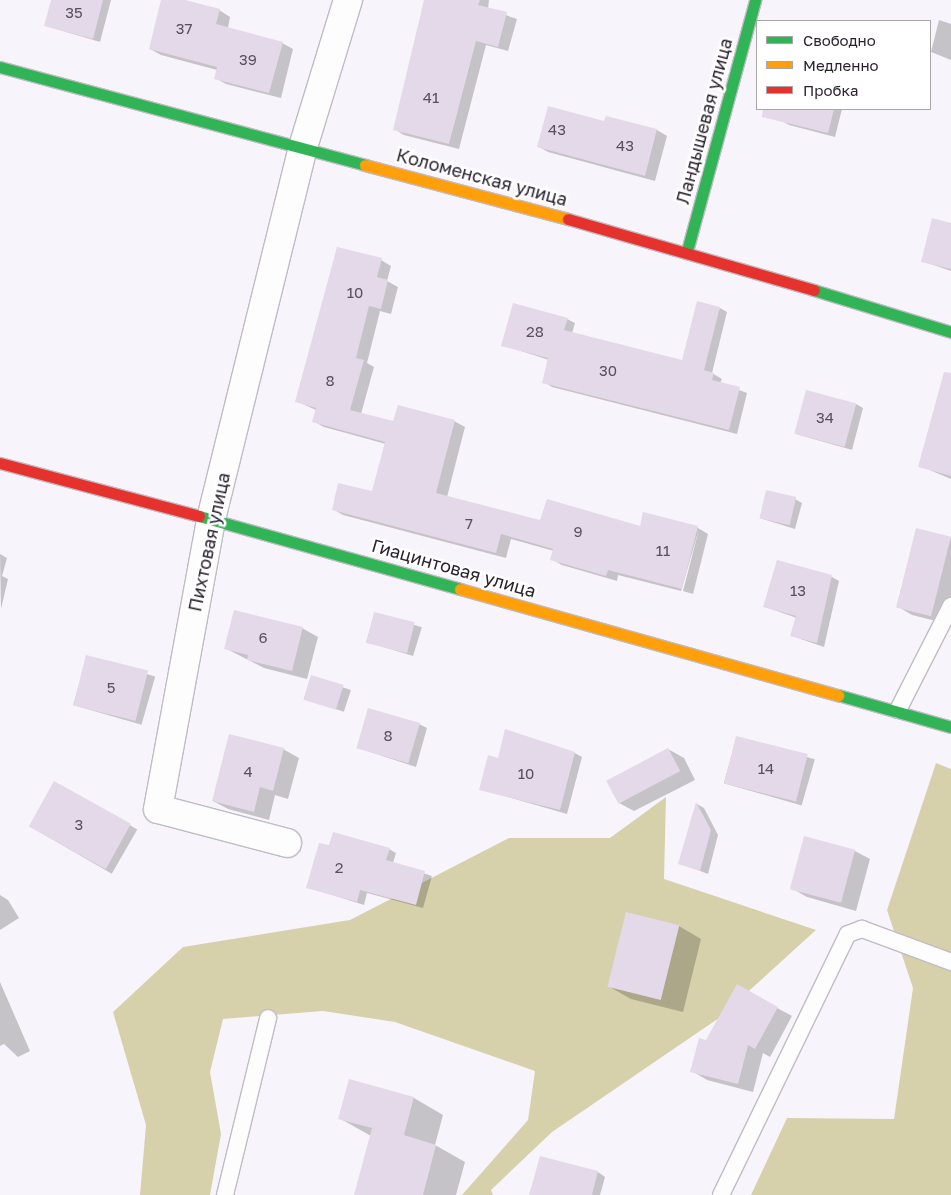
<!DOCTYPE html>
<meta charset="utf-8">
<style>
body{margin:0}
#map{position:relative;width:951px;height:1195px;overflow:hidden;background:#f8f4fb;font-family:"Golos Text",sans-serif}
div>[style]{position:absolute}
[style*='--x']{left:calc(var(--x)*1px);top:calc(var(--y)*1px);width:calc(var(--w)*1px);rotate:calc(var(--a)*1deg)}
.forest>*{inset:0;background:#d6d1aa}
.shadow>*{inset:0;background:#0003;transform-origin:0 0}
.building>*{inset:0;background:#e3d9e9;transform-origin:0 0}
.roads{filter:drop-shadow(1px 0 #c0bbc4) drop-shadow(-1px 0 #c0bbc4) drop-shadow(0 1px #c0bbc4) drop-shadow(0 -1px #c0bbc4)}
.lane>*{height:16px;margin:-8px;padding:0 8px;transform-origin:8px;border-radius:8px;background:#fefdfe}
.street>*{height:28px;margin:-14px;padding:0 14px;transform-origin:14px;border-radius:14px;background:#fefdfe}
.fast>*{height:11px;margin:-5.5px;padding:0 5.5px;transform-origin:5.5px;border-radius:5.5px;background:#30b455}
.slow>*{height:11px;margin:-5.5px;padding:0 5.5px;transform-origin:5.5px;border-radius:5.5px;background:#ff9f0a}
.jam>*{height:11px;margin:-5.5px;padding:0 5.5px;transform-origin:5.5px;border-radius:5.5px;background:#e5322d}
span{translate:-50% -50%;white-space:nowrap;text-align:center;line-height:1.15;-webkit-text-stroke:5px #fff;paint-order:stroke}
.number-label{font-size:15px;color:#58505d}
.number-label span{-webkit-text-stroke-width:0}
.street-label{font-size:18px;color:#2a232e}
.legend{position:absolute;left:756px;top:20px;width:175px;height:90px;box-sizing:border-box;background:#fff;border:1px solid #aaa7ab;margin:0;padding:6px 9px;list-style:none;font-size:15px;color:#2a232e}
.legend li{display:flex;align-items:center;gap:10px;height:25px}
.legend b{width:25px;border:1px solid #aaa7ab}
</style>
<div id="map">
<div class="forest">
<div style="clip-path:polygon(936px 763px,951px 769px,951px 1195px,751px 1195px,787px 1118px,894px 1119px,913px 988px,887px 910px)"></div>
<div style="clip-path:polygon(666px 797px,664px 879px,816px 930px,719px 1018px,552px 1132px,491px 1190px,493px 1195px,462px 1195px,528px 1120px,535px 1071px,395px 1022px,323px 1011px,223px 1019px,210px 1072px,221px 1134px,210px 1195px,140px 1195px,146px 1125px,113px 1012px,183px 947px,350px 920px,509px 838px,610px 838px)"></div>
</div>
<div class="shadow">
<div style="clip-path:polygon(52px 0,111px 0,100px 42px,46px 26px)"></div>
<div style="clip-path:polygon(163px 0,180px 0,219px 10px,230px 17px,228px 28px,282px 43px,293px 49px,281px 98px,226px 84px,215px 78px,217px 70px,161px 55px,150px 49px)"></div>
<div style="clip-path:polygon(425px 0,489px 0,488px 9px,517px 19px,508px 51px,486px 45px,459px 149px,404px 135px,394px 129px)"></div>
<div style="clip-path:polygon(939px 20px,951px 24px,951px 60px,931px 52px)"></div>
<div style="clip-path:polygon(785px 109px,842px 109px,835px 137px,789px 125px,782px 121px)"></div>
<div style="clip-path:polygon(606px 117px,657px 130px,667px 136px,655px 181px,548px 152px,538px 146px,605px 123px)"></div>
<div style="clip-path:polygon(951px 225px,951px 271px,922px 261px)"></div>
<div style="clip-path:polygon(381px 260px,391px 266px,387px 281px,398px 287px,391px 314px,380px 311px,367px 363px,374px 367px,361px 414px,394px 423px,454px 421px,465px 427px,447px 497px,541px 522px,641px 528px,644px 514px,698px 528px,708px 534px,693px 594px,683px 591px,699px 529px,681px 591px,618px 575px,617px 581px,562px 565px,551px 559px,554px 551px,511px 539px,506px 558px,343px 515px,333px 509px,373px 493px,386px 444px,324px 427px,313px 421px,316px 410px,296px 401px)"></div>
<div style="clip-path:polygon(720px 308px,727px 312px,712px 373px,722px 379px,720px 383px,747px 393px,737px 434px,552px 387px,544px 382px,549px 360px,503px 345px,567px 319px,575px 323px,572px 333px,683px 362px)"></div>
<div style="clip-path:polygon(856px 404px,863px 408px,852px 450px,796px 434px)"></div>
<div style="clip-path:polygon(951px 416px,951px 479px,920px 466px)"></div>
<div style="clip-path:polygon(795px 499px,802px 503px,795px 529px,760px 518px)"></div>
<div style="clip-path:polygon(917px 529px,951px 538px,951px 613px,948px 624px,912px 615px,897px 606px)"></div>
<div style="clip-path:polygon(0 554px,7px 558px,2px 576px,8px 579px,1px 609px)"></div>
<div style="clip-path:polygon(832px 577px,839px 581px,824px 647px,792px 636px,797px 618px,765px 607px)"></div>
<div style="left:375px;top:613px;width:49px;height:30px;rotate:17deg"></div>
<div style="clip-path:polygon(302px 628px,318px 637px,307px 679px,264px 668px,225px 648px)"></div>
<div style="left:87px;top:657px;width:71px;height:50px;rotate:16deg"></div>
<div style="left:311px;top:677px;width:42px;height:23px;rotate:18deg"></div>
<div style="clip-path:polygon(419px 724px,427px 728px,416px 767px,358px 748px)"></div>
<div style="left:737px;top:737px;width:81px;height:48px;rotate:16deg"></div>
<div style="clip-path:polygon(283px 749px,299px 758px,288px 799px,275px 795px,269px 820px,228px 809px,213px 801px)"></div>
<div style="clip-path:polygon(668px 749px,684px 758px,695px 780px,634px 811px,619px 803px)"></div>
<div style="clip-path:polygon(575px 753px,582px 757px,567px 814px,480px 789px,499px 759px)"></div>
<div style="left:55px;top:782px;width:95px;height:51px;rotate:30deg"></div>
<div style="clip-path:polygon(697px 804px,704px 808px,718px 835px,708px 874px,680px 863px)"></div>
<div style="clip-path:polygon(330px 847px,389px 849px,396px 853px,393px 863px,432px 876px,423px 908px,367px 893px,364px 905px,307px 887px)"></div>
<div style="clip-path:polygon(855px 851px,870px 859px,856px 911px,807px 897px,791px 888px)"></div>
<div style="clip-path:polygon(0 895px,8px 900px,19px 918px,0 930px)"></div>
<div style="clip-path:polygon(627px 913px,679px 926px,701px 939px,683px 1012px,631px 999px,608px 986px)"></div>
<div style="clip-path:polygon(0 982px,30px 1051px,18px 1057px,4px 1044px,0 1046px)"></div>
<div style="clip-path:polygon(737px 986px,792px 1016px,770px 1057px,763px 1053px,753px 1092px,707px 1080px,692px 1071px)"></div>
<div style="clip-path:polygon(350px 1080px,414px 1098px,443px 1115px,435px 1145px,465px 1162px,456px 1195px,355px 1195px,371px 1136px,339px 1118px)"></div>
<div style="clip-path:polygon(598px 1172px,605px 1177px,600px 1195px,531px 1195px)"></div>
</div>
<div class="building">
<div style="clip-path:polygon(51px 0,103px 0,93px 39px,44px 26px)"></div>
<div style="clip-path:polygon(161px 0,185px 0,220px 9px,216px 24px,283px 42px,269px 93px,214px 79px,217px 67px,149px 49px)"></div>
<div style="clip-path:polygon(424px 0,480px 0,478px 5px,507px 12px,498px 47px,476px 41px,449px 144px,393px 130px)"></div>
<div style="clip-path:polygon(548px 106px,604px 121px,606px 116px,657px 129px,645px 176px,537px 147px)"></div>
<div style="clip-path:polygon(763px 109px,834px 109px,828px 133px,762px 117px)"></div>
<div style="clip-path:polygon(932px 218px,951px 223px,951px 269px,921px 262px)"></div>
<div style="clip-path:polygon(337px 247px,382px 258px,377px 277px,388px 280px,381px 309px,369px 306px,356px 358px,364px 360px,350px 410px,393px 421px,398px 405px,455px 420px,436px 493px,540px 520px,547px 499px,640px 526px,643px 512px,698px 526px,682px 589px,608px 570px,606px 576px,550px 560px,553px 549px,501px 534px,496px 553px,332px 510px,338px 483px,372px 491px,385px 442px,312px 422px,316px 408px,295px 402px)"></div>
<div style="clip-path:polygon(697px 301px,720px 307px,704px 370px,714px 373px,712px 380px,740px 387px,729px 430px,542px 383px,548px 358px,501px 346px,513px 303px,568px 318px,564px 330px,682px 360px)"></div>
<div style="clip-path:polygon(944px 372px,951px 373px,951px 476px,918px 467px)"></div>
<div style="left:806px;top:390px;width:52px;height:45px;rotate:15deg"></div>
<div style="left:766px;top:490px;width:31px;height:29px;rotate:13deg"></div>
<div style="left:916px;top:528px;width:36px;height:82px;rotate:14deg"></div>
<div style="clip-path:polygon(777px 560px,832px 575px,817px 643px,790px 636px,796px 616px,763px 607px)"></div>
<div style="clip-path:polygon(234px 610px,303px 627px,292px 671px,247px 660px,248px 655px,224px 649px)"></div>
<div style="left:374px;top:612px;width:42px;height:32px;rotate:14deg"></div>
<div style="left:86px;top:655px;width:64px;height:52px;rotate:14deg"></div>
<div style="left:311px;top:675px;width:34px;height:26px;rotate:17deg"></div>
<div style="left:368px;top:708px;width:54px;height:42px;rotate:16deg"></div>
<div style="clip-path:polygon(505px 729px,575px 752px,560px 810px,479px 790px,488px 755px,498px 758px)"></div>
<div style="clip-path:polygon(229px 734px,284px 748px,273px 791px,260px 787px,254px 812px,212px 801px)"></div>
<div style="left:736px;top:736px;width:74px;height:49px;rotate:14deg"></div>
<div style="left:668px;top:748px;width:26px;height:70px;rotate:62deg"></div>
<div style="left:54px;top:781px;width:88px;height:52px;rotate:29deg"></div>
<div style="clip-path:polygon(696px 802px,711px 830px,700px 871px,678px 864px)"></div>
<div style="clip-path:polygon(333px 832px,390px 848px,386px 860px,425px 871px,416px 905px,360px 890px,357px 902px,306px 888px,319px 843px,329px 845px)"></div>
<div style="left:804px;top:836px;width:53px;height:55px;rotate:15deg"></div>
<div style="left:626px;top:912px;width:55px;height:77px;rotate:14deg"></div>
<div style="clip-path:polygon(737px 984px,778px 1007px,755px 1049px,748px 1045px,738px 1084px,690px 1072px,699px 1038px,706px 1040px)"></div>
<div style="clip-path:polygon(349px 1079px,414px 1097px,404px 1135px,436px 1145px,423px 1195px,354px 1195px,372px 1128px,338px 1119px)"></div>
<div style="clip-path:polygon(540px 1156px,598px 1171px,592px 1195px,529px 1195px)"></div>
</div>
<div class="roads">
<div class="lane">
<div style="--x:898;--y:710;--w:117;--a:-63"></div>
<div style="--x:225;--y:1195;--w:182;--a:-76.3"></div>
<div style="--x:721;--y:1195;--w:290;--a:-64.1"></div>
<div style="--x:848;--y:934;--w:15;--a:-20"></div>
<div style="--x:862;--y:929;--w:95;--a:20.3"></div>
</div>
<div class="street">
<div style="--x:287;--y:843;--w:133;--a:-165.2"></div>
<div style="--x:158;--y:809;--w:295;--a:-79.6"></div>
<div style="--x:211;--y:519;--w:383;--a:-76.1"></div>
<div style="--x:303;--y:147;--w:154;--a:-73"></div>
</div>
<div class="fast">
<div style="--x:0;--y:67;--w:378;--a:15"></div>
<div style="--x:687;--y:251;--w:260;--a:-74.8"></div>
<div style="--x:814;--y:290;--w:143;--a:17"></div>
<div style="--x:199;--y:516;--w:271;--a:15.6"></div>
<div style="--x:838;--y:695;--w:117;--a:15.8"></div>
</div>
<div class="slow">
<div style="--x:365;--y:165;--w:210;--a:14.9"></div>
<div style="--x:460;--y:589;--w:393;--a:15.7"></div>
</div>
<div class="jam">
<div style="--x:568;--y:219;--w:256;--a:16.1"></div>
<div style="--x:0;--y:463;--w:206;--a:14.9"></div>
</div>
</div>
<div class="number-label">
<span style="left:74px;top:13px">35</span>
<span style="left:184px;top:29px">37</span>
<span style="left:248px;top:60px">39</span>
<span style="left:431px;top:98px">41</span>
<span style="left:557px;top:130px">43</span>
<span style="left:625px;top:146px">43</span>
<span style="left:355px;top:293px">10</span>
<span style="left:535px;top:332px">28</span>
<span style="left:608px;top:371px">30</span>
<span style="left:330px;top:381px">8</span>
<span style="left:825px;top:418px">34</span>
<span style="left:469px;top:524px">7</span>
<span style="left:578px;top:532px">9</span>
<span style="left:663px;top:551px">11</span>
<span style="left:798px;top:591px">13</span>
<span style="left:263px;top:638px">6</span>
<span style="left:111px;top:688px">5</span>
<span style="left:388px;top:736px">8</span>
<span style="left:766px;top:769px">14</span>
<span style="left:248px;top:772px">4</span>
<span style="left:526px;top:774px">10</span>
<span style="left:79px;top:825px">3</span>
<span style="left:339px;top:868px">2</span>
</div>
<div class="street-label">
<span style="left:704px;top:121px;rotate:-75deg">Ландышевая улица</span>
<span style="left:482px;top:177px;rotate:15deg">Коломенская улица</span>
<span style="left:209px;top:542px;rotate:-78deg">Пихтовая улица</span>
<span style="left:454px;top:568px;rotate:16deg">Гиацинтовая улица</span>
</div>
<ul class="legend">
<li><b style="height:6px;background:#30b455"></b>Свободно</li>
<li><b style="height:6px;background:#ff9f0a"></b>Медленно</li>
<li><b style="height:6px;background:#e5322d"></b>Пробка</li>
</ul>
</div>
